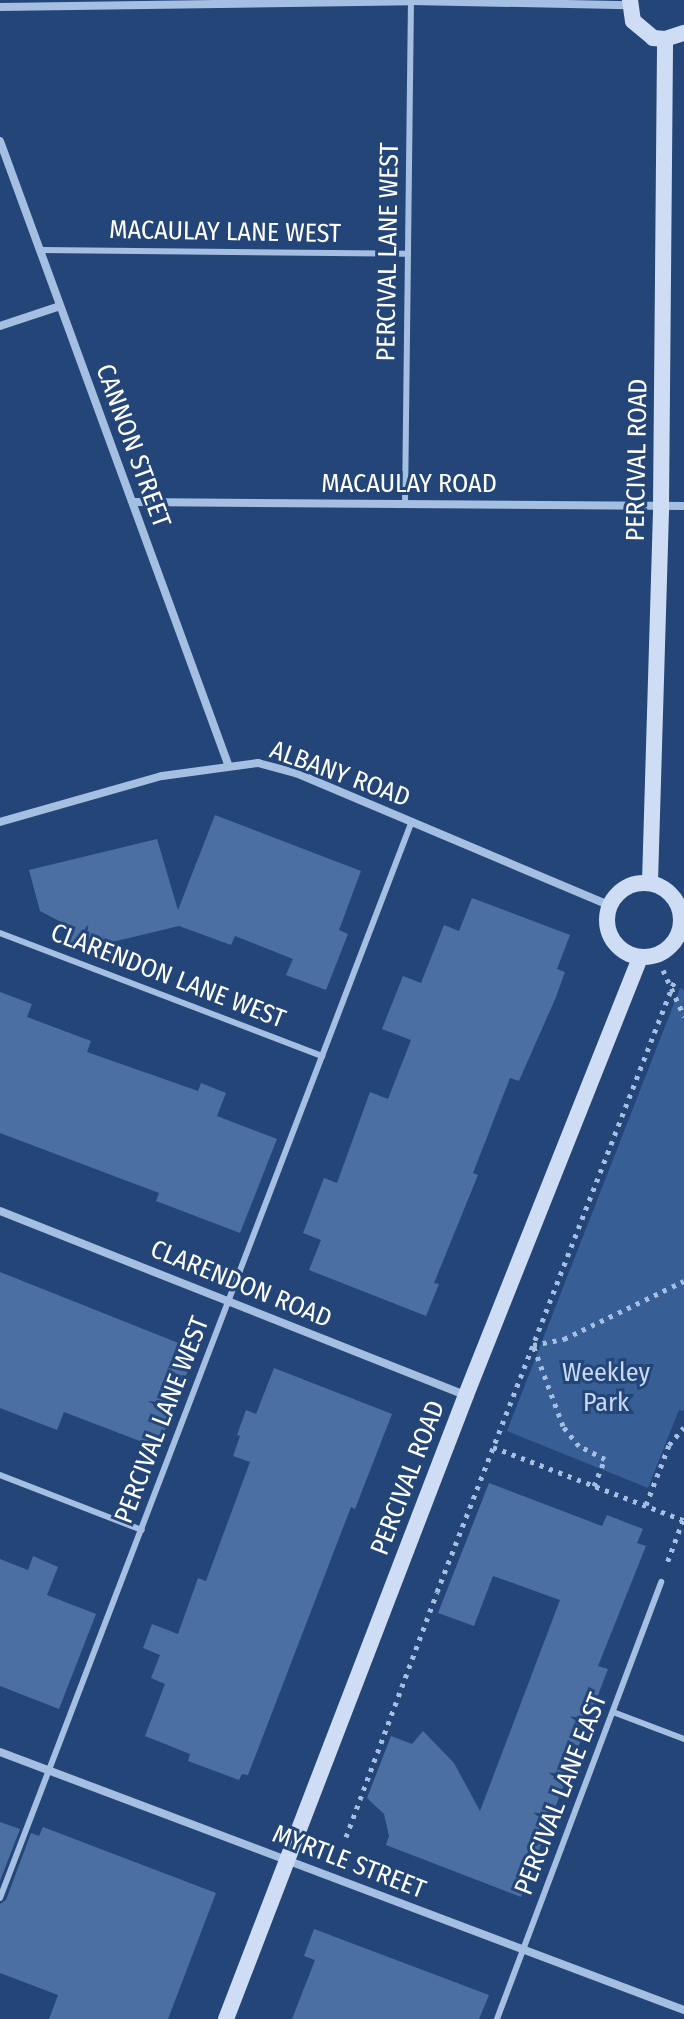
<!DOCTYPE html>
<style>
body{margin:0}
#map{position:relative;width:684px;height:2019px;overflow:hidden;background:#244578;font-family:"Fira Sans Condensed",sans-serif}
div>[style]{position:absolute}
[style*='--x']{left:calc(var(--x)*1px);top:calc(var(--y)*1px);width:calc(var(--w)*1px);rotate:calc(var(--a)*1deg)}
.green>*{inset:0;background:#375e95}
.building>*{inset:0;background:#4c6fa2}
.path>*{height:5px;margin-top:-2.5px;transform-origin:0;background:repeating-linear-gradient(90deg,#a5bfe3 0 4px,transparent 0 10px)}
.lane>*{height:6px;margin:-3px;padding:0 3px;transform-origin:3px;border-radius:3px;background:#a5bfe3}
.street>*{height:8px;margin:-4px;padding:0 4px;transform-origin:4px;border-radius:4px;background:#a5bfe3}
.secondary>*{height:16px;margin:-8px;padding:0 8px;transform-origin:8px;border-radius:8px;background:#ceddf4}
.secondary>.ring{margin:-8px;padding:0;box-sizing:content-box;background:none;border:16px solid #ceddf4;border-radius:50%}
span{translate:-50% -50%;white-space:nowrap;text-align:center;line-height:1.15;-webkit-text-stroke:6px #244578;paint-order:stroke}
.street-label{font-size:26px;color:#fff}
.park-label{font-size:26px;color:#c7d9f3}
</style>
<div id="map">
<div class="green">
<div style="clip-path:polygon(680px 988px,684px 990px,684px 1411px,679px 1410px,648px 1488px,507px 1431px)"></div>
</div>
<div class="building">
<div style="clip-path:polygon(215px 815px,361px 871px,339px 930px,348px 934px,326px 990px,286px 975px,293px 959px,235px 936px,231px 945px,179px 926px,87px 948px,69px 944px,65px 924px,40px 911px,29px 870px,157px 839px,178px 910px)"></div>
<div style="clip-path:polygon(472px 898px,570px 935px,557px 969px,565px 972px,556px 997px,519px 1081px,510px 1078px,473px 1173px,478px 1175px,434px 1283px,439px 1284px,426px 1316px,309px 1270px,321px 1240px,303px 1233px,324px 1178px,337px 1183px,370px 1092px,388px 1099px,411px 1040px,382px 1029px,403px 976px,421px 983px,444px 925px,459px 931px)"></div>
<div style="clip-path:polygon(0 992px,32px 1004px,27px 1017px,91px 1041px,87px 1052px,198px 1091px,201px 1083px,226px 1093px,217px 1116px,277px 1139px,240px 1233px,156px 1201px,159px 1193px,0 1133px)"></div>
<div style="clip-path:polygon(0 1272px,196px 1350px,158px 1448px,64px 1412px,57px 1430px,0 1408px)"></div>
<div style="clip-path:polygon(274px 1368px,392px 1414px,355px 1509px,351px 1507px,248px 1775px,242px 1774px,239px 1780px,188px 1761px,190px 1754px,145px 1736px,165px 1684px,151px 1678px,160px 1655px,143px 1648px,152px 1624px,178px 1634px,198px 1578px,206px 1581px,250px 1462px,233px 1456px,240px 1436px,237px 1435px,246px 1410px,256px 1414px)"></div>
<div style="clip-path:polygon(489px 1483px,602px 1526px,607px 1515px,643px 1529px,637px 1543px,646px 1546px,598px 1666px,608px 1669px,521px 1897px,386px 1845px,389px 1836px,384px 1814px,367px 1798px,391px 1736px,412px 1744px,423px 1731px,454px 1763px,480px 1811px,560px 1600px,493px 1576px,474px 1626px,438px 1613px)"></div>
<div style="clip-path:polygon(33px 1556px,58px 1567px,47px 1595px,96px 1614px,59px 1709px,0 1686px,0 1559px,28px 1570px)"></div>
<div style="clip-path:polygon(0 1822px,20px 1829px,0 1881px)"></div>
<div style="clip-path:polygon(43px 1827px,216px 1893px,168px 2019px,49px 2019px,58px 1995px,0 1973px,0 1904px,6px 1900px,31px 1833px,39px 1836px)"></div>
<div style="clip-path:polygon(314px 1929px,489px 1995px,479px 2019px,292px 2019px,315px 1960px,304px 1956px)"></div>
</div>
<div class="path">
<div style="--x:663;--y:970;--w:51;--a:65.5"></div>
<div style="--x:493;--y:1447;--w:204;--a:21"></div>
<div style="--x:683;--y:1520;--w:49;--a:110.3"></div>
<div style="--x:594;--y:1486;--w:29;--a:-68"></div>
<div style="--x:605;--y:1459;--w:29;--a:-153"></div>
<div style="--x:579;--y:1446;--w:26;--a:-129"></div>
<div style="--x:563;--y:1426;--w:86;--a:-110.3"></div>
<div style="--x:533;--y:1345;--w:32;--a:-11"></div>
<div style="--x:564;--y:1339;--w:133;--a:-25.8"></div>
<div style="--x:646;--y:1505;--w:64;--a:-69"></div>
<div style="--x:669;--y:1445;--w:23;--a:-50"></div>
<div style="--x:346;--y:1837;--w:261;--a:-69.6"></div>
<div style="--x:437;--y:1592;--w:660;--a:-68.76"></div>
</div>
<div class="lane">
<div style="--x:41;--y:250;--w:367;--a:0.6"></div>
<div style="--x:405;--y:504;--w:504;--a:-89.32"></div>
<div style="--x:0;--y:933;--w:345;--a:20.9"></div>
<div style="--x:0;--y:1475;--w:152;--a:21.2"></div>
<div style="--x:613;--y:1712;--w:76;--a:20.8"></div>
<div style="--x:0;--y:1898;--w:1153;--a:-69.07"></div>
<div style="--x:497;--y:2019;--w:467;--a:-69.4"></div>
</div>
<div class="street">
<div style="--x:0;--y:7;--w:411;--a:-0.8"></div>
<div style="--x:411;--y:1;--w:218;--a:1.1"></div>
<div style="--x:0;--y:141;--w:663;--a:69.9"></div>
<div style="--x:0;--y:326;--w:63;--a:-18.4"></div>
<div style="--x:133;--y:502;--w:551;--a:0.42"></div>
<div style="--x:0;--y:822;--w:168;--a:-15.9"></div>
<div style="--x:162;--y:776;--w:97;--a:-7.7"></div>
<div style="--x:258;--y:763;--w:39;--a:15"></div>
<div style="--x:296;--y:773;--w:340;--a:22.9"></div>
<div style="--x:678;--y:936;--w:6;--a:18"></div>
<div style="--x:0;--y:1211;--w:500;--a:21.59"></div>
<div style="--x:0;--y:1752;--w:731;--a:20.67"></div>
</div>
<div class="secondary">
<div style="--x:630;--y:0;--w:21;--a:82"></div>
<div style="--x:633;--y:21;--w:26;--a:40"></div>
<div style="--x:653;--y:38;--w:12;--a:5"></div>
<div style="--x:665;--y:39;--w:20;--a:-18"></div>
<div style="--x:650;--y:882;--w:376;--a:-88.3"></div>
<div style="--x:661;--y:506;--w:467;--a:-89.5"></div>
<div class="ring" style="left:607px;top:883px;width:58px;height:58px"></div>
<div style="--x:226;--y:2019;--w:669;--a:-68.96"></div>
<div style="--x:466;--y:1395;--w:471;--a:-68.3"></div>
</div>
<div class="street-label">
<span style="left:225px;top:232px;rotate:1deg">MACAULAY LANE WEST</span>
<span style="left:388px;top:252px;rotate:-89deg">PERCIVAL LANE WEST</span>
<span style="left:133px;top:446px;rotate:70deg">CANNON STREET</span>
<span style="left:637px;top:460px;rotate:-89deg">PERCIVAL ROAD</span>
<span style="left:409px;top:484px">MACAULAY ROAD</span>
<span style="left:340px;top:774px;rotate:20deg">ALBANY ROAD</span>
<span style="left:168px;top:976px;rotate:21deg">CLARENDON LANE WEST</span>
<span style="left:241px;top:1284px;rotate:22deg">CLARENDON ROAD</span>
<span style="left:162px;top:1420px;rotate:-69deg">PERCIVAL LANE WEST</span>
<span style="left:408px;top:1478px;rotate:-69deg">PERCIVAL ROAD</span>
<span style="left:561px;top:1794px;rotate:-69deg">PERCIVAL LANE EAST</span>
<span style="left:349px;top:1862px;rotate:21deg">MYRTLE STREET</span>
</div>
<div class="park-label">
<span style="left:606px;top:1388px">Weekley<br>Park</span>
</div>
</div>
